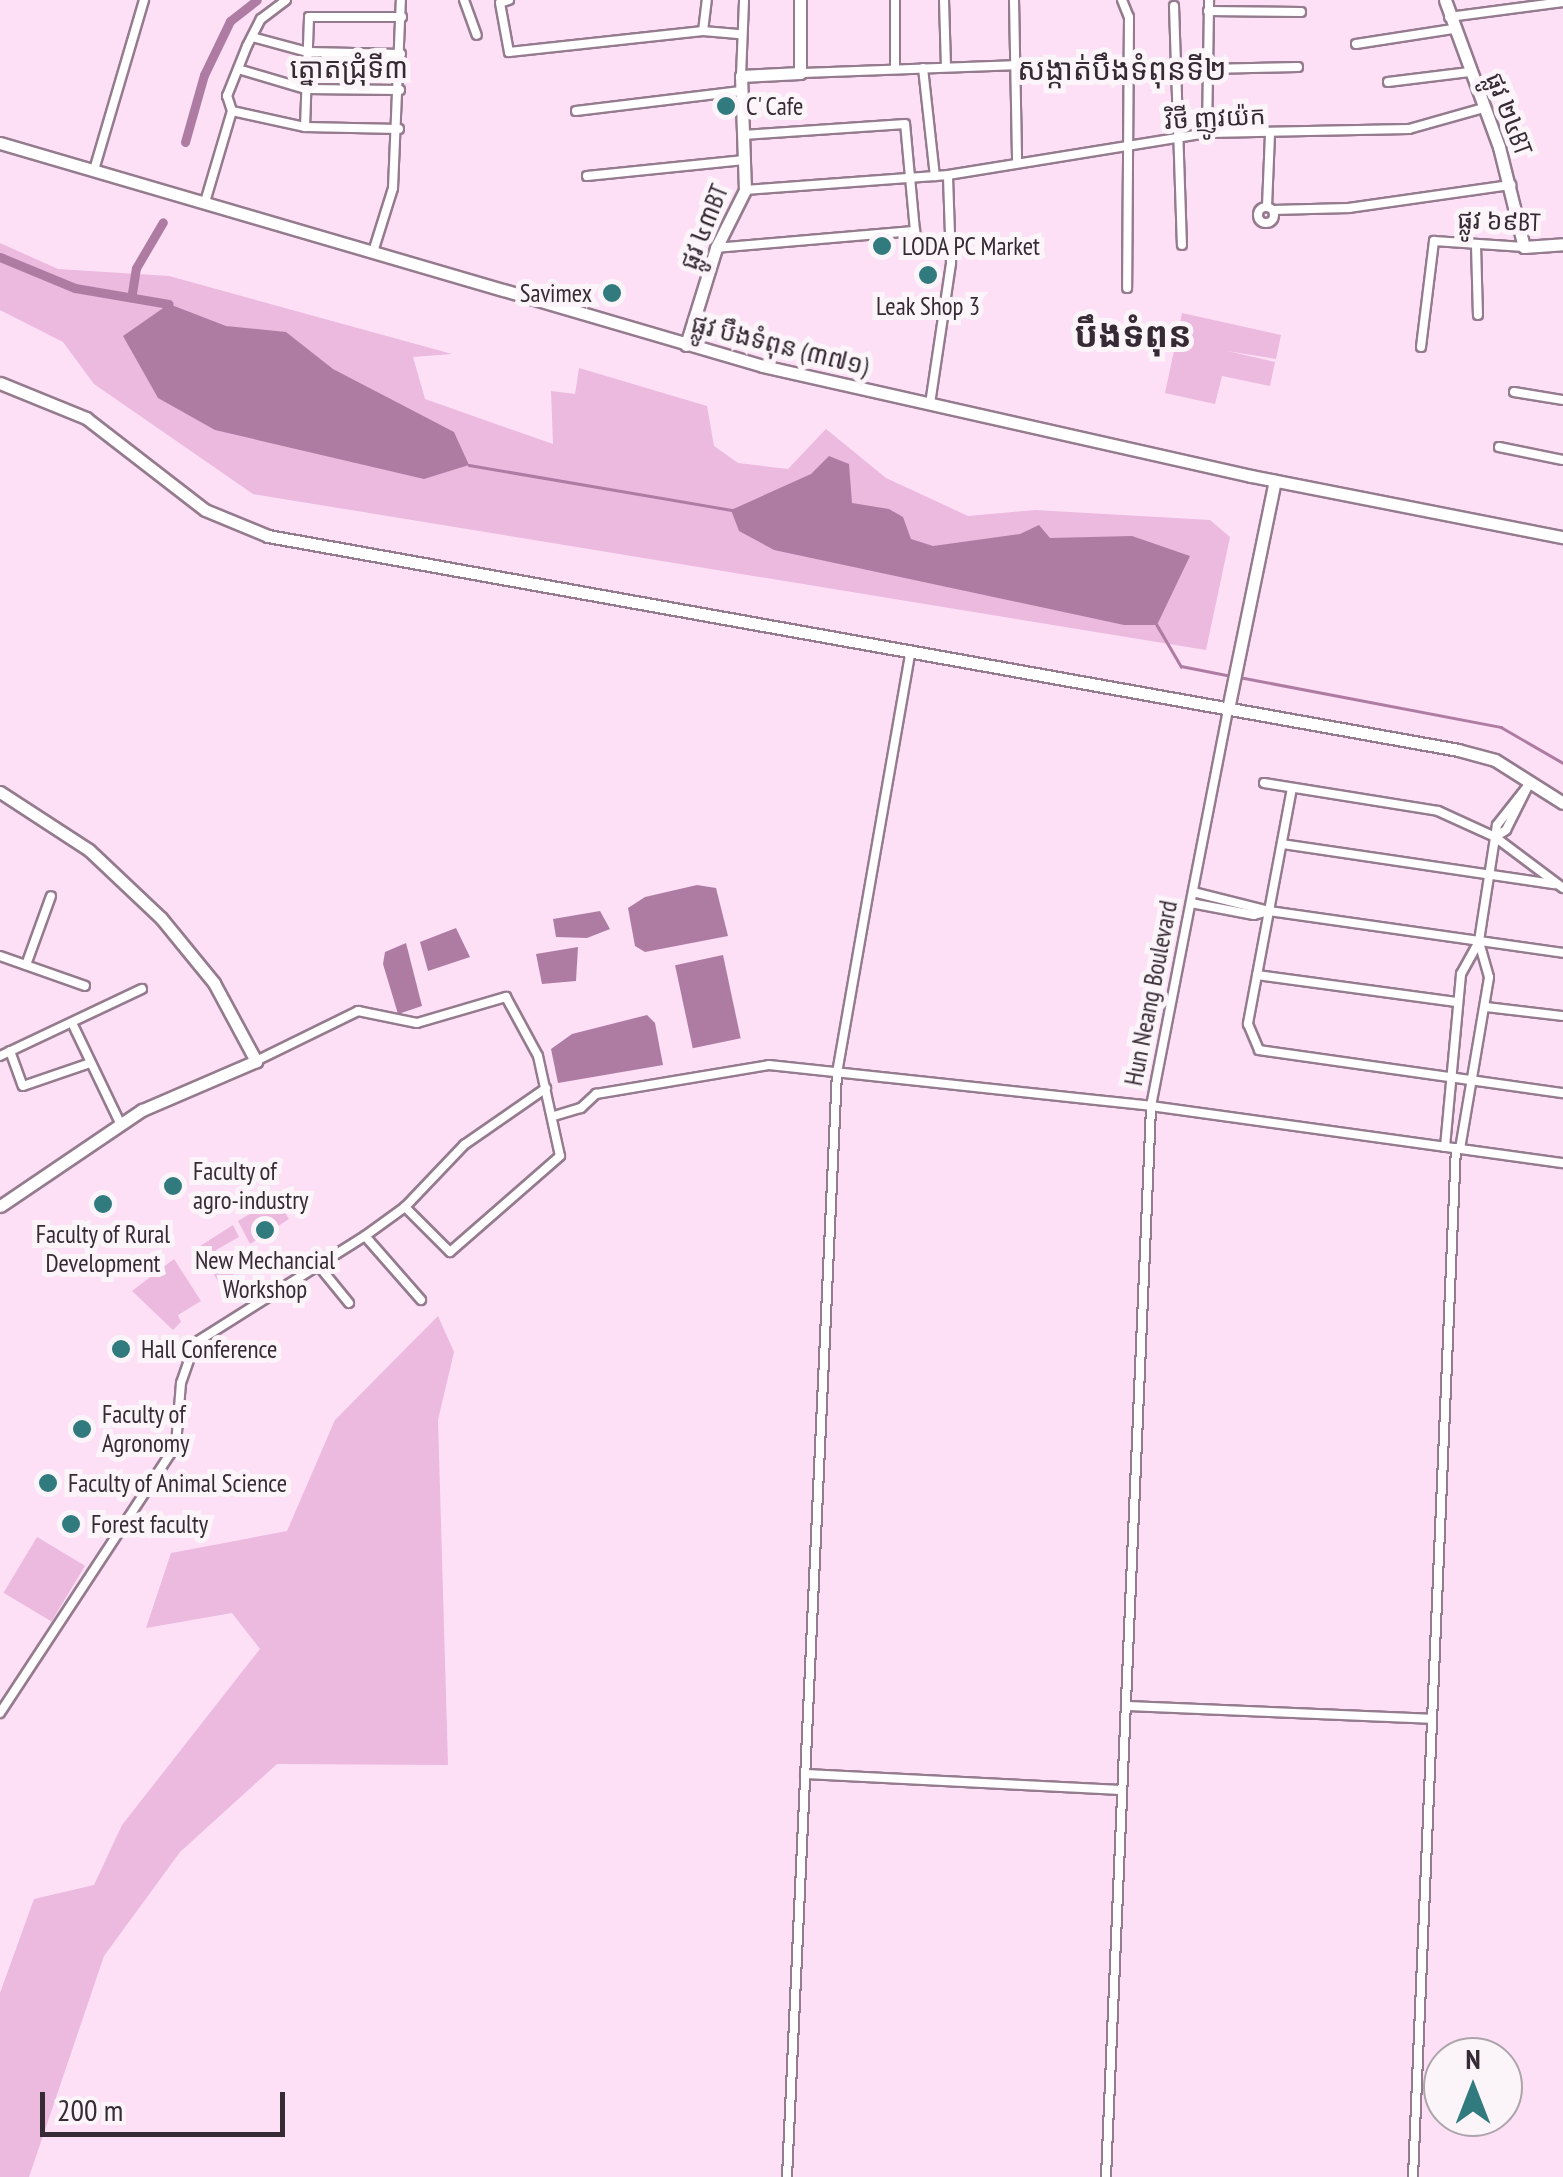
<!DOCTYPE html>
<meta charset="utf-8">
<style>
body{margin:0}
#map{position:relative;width:1563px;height:2177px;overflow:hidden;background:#fde0f6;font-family:"PT Sans Narrow","Noto Sans Khmer",sans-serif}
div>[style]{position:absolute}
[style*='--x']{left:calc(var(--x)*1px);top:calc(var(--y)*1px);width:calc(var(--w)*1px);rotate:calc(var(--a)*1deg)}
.green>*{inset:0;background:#ecb9df;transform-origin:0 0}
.water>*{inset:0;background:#ae7ca3;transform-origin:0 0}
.stream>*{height:2.5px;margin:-1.25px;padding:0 1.25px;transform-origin:1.25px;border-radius:1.25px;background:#ae7ca3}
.canal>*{height:9px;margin:-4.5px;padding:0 4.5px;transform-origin:4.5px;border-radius:4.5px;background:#ae7ca3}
.roads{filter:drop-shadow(2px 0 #957b8e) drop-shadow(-2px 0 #957b8e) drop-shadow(0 2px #957b8e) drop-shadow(0 -2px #957b8e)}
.street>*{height:8px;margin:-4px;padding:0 4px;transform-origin:4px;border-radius:4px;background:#fff}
.street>.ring{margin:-4px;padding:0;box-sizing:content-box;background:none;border:8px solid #fff;border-radius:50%}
.secondary>*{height:11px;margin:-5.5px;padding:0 5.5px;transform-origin:5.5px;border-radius:5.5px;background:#fff}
.dots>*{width:28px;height:28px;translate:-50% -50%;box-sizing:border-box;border:5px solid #fbf5fa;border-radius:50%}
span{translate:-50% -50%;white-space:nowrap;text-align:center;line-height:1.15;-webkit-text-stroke:10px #fbf5fa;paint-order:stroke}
.poi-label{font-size:25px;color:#362b34}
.left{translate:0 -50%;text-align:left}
.right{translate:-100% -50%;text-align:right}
.street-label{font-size:25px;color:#362b34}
.neighbourhood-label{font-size:28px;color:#362b34}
.quarter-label{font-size:30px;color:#362b34}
.district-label{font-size:35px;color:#362b34;font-weight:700}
.north{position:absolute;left:1423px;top:2037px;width:100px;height:100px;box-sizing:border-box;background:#fbf5fa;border:2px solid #aca4ab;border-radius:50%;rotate:0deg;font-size:28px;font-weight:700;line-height:40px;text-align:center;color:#362b34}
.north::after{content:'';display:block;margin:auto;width:35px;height:45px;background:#317a7e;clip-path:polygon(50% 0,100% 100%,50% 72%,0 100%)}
.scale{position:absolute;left:40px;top:2092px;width:245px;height:45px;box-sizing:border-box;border:5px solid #362b34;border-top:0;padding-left:12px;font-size:30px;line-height:35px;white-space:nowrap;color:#362b34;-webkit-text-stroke:8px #fbf5fa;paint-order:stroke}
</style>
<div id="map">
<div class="green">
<div style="clip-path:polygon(0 243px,58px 269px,169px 276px,452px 354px,413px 357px,425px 399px,553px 444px,551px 391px,575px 394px,579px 368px,707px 406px,714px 446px,738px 463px,788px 469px,826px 429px,886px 478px,968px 516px,1035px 510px,1210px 520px,1230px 537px,1206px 650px,253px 494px,94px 384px,63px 342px,0 310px)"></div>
<div style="clip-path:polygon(1182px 313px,1281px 335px,1276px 359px,1227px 351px,1275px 362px,1270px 386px,1222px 376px,1215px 404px,1165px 393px)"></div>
<div style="clip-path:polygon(286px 1192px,294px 1202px,282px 1209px,289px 1219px,250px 1244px,238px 1221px)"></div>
<div style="clip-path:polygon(233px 1225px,239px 1237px,216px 1250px,235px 1277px,221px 1286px,197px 1248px)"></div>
<div style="clip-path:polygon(174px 1259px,201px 1301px,178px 1315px,181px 1322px,173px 1330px,132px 1291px)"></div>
<div style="clip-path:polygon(438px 1316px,454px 1352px,438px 1420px,448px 1765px,277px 1764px,180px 1852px,104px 1956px,29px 2177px,0 2177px,0 1993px,34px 1899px,94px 1885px,122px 1825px,260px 1649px,232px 1613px,146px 1628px,171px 1553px,287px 1531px,335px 1420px)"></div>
<div style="left:37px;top:1537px;width:56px;height:65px;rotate:31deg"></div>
</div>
<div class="water">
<div style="clip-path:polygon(169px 304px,226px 326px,286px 332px,333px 369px,454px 432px,469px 465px,424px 479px,215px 430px,158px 398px,123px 336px)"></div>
<div style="clip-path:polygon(829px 456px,849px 464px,852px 503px,889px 509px,903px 517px,911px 539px,933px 546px,1020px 534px,1039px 525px,1050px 538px,1132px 536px,1190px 556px,1157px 625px,1124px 625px,774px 550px,739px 531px,731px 510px,811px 474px)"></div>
<div style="clip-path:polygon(697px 885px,716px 888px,728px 936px,645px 952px,635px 946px,628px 908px,645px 897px)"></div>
<div style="clip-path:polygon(600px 911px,610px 929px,587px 938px,556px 937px,553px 919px)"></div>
<div style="clip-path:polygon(456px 928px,470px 957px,428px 971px,420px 942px)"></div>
<div style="clip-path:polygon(406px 943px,422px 1006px,398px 1014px,383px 964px,385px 952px)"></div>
<div style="clip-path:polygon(578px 947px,576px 981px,542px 984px,536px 954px)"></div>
<div style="left:723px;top:955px;width:85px;height:49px;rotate:78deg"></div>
<div style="clip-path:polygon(647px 1015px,655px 1023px,663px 1065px,558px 1083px,551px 1049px,572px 1034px)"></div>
</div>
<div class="stream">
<div style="--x:469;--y:465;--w:266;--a:9.7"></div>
<div style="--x:1157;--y:625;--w:48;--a:59.7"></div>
<div style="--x:1181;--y:666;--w:51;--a:11.3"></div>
<div style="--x:1239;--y:677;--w:267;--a:10.8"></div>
<div style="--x:1501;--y:727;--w:72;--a:30.1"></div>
</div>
<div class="canal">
<div style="--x:185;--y:142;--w:70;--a:-74.2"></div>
<div style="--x:204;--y:75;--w:60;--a:-64.3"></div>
<div style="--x:230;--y:21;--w:34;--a:-38"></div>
<div style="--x:0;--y:257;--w:81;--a:22.5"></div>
<div style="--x:75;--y:288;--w:95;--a:9.7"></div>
<div style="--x:132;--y:293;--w:25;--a:-81"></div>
<div style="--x:136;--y:268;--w:53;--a:-59.6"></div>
</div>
<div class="roads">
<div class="street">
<div style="--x:464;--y:0;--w:37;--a:70"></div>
<div style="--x:509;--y:0;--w:9;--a:162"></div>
<div style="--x:500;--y:3;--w:50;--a:79.6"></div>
<div style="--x:509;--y:52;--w:195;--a:-6.2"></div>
<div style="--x:703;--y:31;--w:38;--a:5"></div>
<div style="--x:944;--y:0;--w:67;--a:88.3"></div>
<div style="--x:1014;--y:0;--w:163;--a:88.9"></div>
<div style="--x:1122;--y:0;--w:18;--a:68"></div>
<div style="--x:1129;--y:17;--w:271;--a:90.4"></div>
<div style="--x:1174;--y:6;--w:239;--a:88.1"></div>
<div style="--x:1208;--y:11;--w:93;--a:0.6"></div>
<div style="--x:1449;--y:17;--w:115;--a:-7.5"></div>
<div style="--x:703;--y:31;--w:31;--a:-83"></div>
<div style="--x:252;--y:37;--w:58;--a:15"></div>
<div style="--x:308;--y:52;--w:93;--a:1.2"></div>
<div style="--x:1356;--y:44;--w:98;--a:-8.8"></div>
<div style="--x:923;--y:68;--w:109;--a:83.7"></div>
<div style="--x:238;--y:69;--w:71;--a:16.4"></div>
<div style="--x:306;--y:89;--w:94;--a:0.6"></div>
<div style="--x:895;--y:69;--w:69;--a:-90"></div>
<div style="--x:1206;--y:69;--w:92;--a:-1.2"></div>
<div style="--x:800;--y:73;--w:216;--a:-2.1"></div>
<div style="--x:741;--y:76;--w:76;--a:-87.7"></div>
<div style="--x:1388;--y:82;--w:82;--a:-7"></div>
<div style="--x:232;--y:111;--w:75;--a:12.4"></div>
<div style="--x:305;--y:127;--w:94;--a:1.2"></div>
<div style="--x:576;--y:111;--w:166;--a:-6.9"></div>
<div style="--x:305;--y:127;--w:110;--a:-87.9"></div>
<div style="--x:309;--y:17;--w:93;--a:0"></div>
<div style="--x:1207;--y:133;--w:133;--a:-89.1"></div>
<div style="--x:94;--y:170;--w:177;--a:-73.6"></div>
<div style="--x:587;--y:176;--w:158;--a:-5.8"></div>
<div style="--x:745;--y:190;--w:204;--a:-4.2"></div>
<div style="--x:948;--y:175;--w:262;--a:-9.2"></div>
<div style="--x:1207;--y:133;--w:202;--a:-1.1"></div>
<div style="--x:1409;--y:129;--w:77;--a:-15.8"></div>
<div style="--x:205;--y:202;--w:95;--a:-73.5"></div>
<div style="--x:232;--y:111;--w:16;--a:-108"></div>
<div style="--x:227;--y:96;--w:54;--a:-68.2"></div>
<div style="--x:247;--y:46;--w:30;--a:-63"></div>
<div style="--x:261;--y:19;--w:31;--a:-37"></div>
<div style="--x:1267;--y:206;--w:72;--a:-87.6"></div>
<div class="ring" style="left:1258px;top:207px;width:8px;height:8px"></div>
<div style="--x:1273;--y:210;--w:76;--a:-1.5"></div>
<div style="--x:1349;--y:208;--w:164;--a:-8.1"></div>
<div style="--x:1476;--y:245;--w:70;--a:88.4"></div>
<div style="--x:716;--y:248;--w:200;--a:-4.9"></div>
<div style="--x:915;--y:231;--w:107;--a:-95.3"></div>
<div style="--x:905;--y:124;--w:162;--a:176.1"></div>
<div style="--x:373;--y:252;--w:67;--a:-72.6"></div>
<div style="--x:393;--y:188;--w:188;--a:-87.6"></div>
<div style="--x:1421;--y:347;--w:107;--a:-83"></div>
<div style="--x:1434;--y:241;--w:90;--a:3.8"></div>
<div style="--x:1514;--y:392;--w:50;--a:9.3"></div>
<div style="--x:930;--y:404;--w:143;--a:-81.5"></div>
<div style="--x:951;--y:263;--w:88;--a:-92"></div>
<div style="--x:1499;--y:447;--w:65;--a:11.5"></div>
<div style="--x:1264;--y:783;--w:176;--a:9.1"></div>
<div style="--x:1438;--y:811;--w:63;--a:24.5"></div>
<div style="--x:1495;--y:837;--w:85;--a:36.9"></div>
<div style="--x:1292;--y:788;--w:240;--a:100.6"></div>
<div style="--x:1248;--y:1024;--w:28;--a:67"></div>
<div style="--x:1259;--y:1050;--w:307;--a:8.1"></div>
<div style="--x:1495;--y:837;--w:13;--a:-32"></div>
<div style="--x:1506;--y:830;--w:47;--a:-63.4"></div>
<div style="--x:1282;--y:844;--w:275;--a:8.4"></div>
<div style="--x:1193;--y:892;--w:78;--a:14"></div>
<div style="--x:1269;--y:911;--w:297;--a:8.1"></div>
<div style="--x:1191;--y:903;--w:64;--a:10.8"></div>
<div style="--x:1254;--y:915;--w:16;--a:-15"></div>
<div style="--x:0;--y:956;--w:90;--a:19.4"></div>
<div style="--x:26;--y:965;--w:73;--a:-70.1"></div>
<div style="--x:1257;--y:975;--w:201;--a:7.7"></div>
<div style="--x:1486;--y:1007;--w:78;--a:6.7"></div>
<div style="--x:74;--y:1027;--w:106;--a:64.4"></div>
<div style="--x:10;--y:1051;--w:37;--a:70"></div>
<div style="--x:23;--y:1086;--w:71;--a:-18.9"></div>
<div style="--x:0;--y:1056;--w:157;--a:-25.3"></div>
<div style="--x:256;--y:1061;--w:114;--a:-26.1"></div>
<div style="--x:358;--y:1011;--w:60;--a:11.5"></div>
<div style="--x:417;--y:1023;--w:93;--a:-16.3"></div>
<div style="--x:506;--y:997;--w:67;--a:61.5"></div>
<div style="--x:538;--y:1056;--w:102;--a:77.6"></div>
<div style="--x:560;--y:1156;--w:146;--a:138.9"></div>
<div style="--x:450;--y:1252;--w:64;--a:-135"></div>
<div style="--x:554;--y:1116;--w:28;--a:-17"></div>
<div style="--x:581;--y:1108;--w:21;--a:-43"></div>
<div style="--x:596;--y:1094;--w:175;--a:-9.5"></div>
<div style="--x:769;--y:1065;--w:384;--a:6.1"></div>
<div style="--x:1151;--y:1106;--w:416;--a:7.9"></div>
<div style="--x:1445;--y:1147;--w:174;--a:-84.7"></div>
<div style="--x:1461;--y:974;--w:38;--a:-61"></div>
<div style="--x:1479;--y:941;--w:117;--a:-81.2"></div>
<div style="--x:1497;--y:825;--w:55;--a:-51.7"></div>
<div style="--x:1460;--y:1149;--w:174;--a:-80.4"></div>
<div style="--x:1489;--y:977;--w:37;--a:-106"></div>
<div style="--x:365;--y:1236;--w:85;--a:48.8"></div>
<div style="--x:318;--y:1265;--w:49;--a:50.8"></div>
<div style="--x:1126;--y:1706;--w:306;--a:2.4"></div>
<div style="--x:0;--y:1713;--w:321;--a:-56.7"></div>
<div style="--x:176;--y:1445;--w:62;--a:-85.4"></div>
<div style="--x:181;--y:1383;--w:42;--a:-70.7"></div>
<div style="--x:195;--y:1343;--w:201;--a:-32.2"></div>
<div style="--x:365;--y:1236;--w:49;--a:-35.9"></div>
<div style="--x:405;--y:1207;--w:86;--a:-46.4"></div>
<div style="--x:464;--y:1145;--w:100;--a:-34.8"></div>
<div style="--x:805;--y:1774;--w:317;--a:2.9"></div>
<div style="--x:787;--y:2177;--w:1105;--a:-87.41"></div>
<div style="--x:837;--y:1073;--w:425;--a:-80.1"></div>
<div style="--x:1106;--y:2177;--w:1072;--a:-87.59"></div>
<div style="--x:1151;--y:1106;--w:404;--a:-79"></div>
<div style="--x:1413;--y:2177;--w:1030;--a:-87.61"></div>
</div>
<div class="secondary">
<div style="--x:1445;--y:0;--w:157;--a:69.8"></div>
<div style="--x:1499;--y:147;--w:103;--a:76"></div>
<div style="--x:1524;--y:247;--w:39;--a:-4"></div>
<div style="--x:0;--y:143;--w:795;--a:16.29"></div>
<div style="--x:763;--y:366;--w:500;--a:12.7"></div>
<div style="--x:1251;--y:476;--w:318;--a:11.1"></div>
<div style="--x:686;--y:345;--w:102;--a:-72.8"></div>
<div style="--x:716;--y:248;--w:65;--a:-63.4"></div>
<div style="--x:745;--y:190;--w:114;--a:-92"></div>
<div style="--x:741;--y:76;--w:59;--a:-2.9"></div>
<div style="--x:800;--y:73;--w:73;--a:-90"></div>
<div style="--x:0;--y:383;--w:93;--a:22.1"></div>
<div style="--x:86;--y:418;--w:150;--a:37.7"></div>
<div style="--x:205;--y:510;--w:68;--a:22.4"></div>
<div style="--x:268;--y:536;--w:1209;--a:10.19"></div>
<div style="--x:1458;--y:750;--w:38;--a:15"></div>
<div style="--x:1495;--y:760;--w:80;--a:32.3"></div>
<div style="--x:1228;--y:709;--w:233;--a:-78.4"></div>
<div style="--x:0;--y:792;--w:106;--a:33.1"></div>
<div style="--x:89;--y:850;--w:99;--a:43.4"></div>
<div style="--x:161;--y:918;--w:84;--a:50.8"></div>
<div style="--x:214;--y:983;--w:89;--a:61.7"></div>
<div style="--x:256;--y:1061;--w:124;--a:156.7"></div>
<div style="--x:142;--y:1110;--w:171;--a:145.9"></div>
</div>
</div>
<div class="dots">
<div style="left:726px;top:106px;background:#317a7e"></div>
<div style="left:882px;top:246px;background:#317a7e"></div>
<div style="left:928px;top:275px;background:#317a7e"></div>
<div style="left:612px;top:293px;background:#317a7e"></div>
<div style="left:173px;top:1186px;background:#317a7e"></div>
<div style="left:103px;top:1204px;background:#317a7e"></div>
<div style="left:265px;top:1230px;background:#317a7e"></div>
<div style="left:121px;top:1349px;background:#317a7e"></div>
<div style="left:82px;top:1429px;background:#317a7e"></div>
<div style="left:48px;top:1483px;background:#317a7e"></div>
<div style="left:71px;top:1524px;background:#317a7e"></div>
</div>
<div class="poi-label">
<span class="left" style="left:746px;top:106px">C' Cafe</span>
<span class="left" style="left:902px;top:246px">LODA PC Market</span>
<span class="right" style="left:592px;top:293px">Savimex</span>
<span style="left:928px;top:306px">Leak Shop 3</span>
<span class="left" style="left:193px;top:1186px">Faculty of<br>agro-industry</span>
<span style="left:103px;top:1249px">Faculty of Rural<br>Development</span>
<span style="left:265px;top:1275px">New Mechancial<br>Workshop</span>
<span class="left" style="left:141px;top:1349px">Hall Conference</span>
<span class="left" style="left:102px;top:1429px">Faculty of<br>Agronomy</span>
<span class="left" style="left:68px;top:1483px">Faculty of Animal Science</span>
<span class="left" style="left:91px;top:1524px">Forest faculty</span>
</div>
<div class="street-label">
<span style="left:1509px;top:114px;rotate:69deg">ផ្លូវ ២៤BT</span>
<span style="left:1215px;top:118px;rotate:-3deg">វិថី ញូវយ៉ក</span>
<span style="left:1499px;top:221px;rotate:2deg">ផ្លូវ ៦៩BT</span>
<span style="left:704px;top:227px;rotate:-68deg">ផ្លូវ ៤៣BT</span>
<span style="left:780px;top:345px;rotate:14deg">ផ្លូវ បឹងទំពុន (៣៧១)</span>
<span style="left:1151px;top:993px;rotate:-79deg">Hun Neang Boulevard</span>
</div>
<div class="neighbourhood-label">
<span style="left:349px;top:68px">ត្នោតជ្រុំទី៣</span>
</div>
<div class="quarter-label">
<span style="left:1122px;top:69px">សង្កាត់បឹងទំពុនទី២</span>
</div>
<div class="district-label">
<span style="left:1133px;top:334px">បឹងទំពុន</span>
</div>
<div class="north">N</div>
<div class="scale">200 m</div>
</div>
